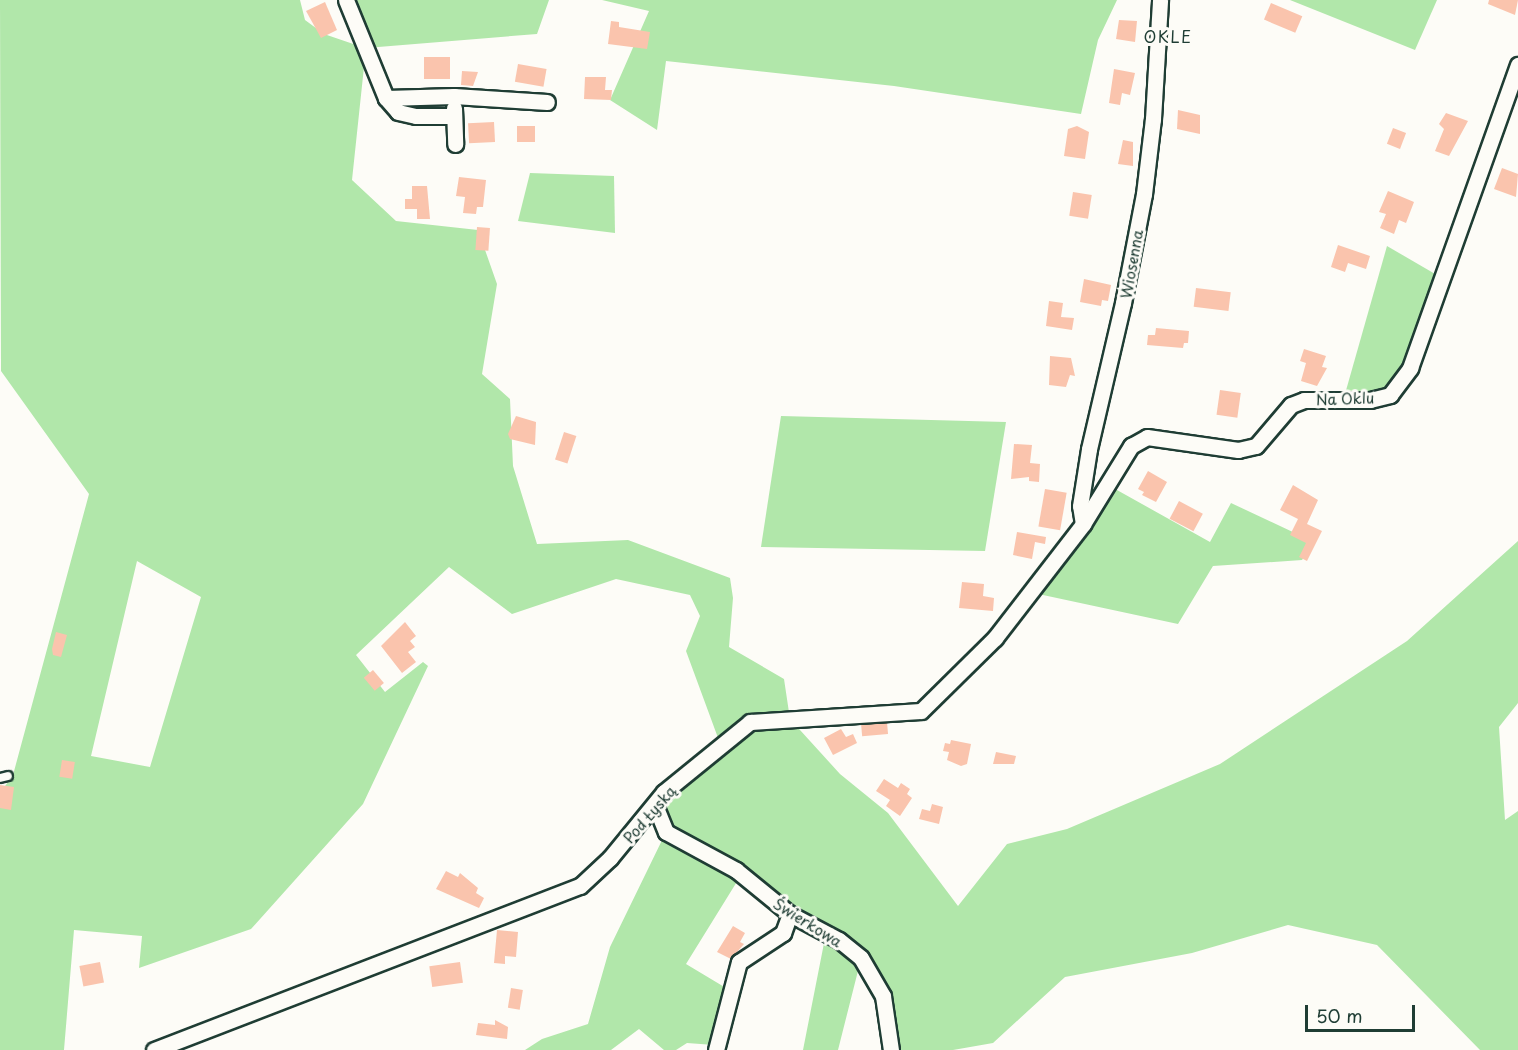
<!DOCTYPE html>
<meta charset="utf-8">
<style>
body{margin:0}
#map{position:relative;width:1518px;height:1050px;overflow:hidden;background:#fdfcf7;font-family:"Playpen Sans",sans-serif}
div>[style]{position:absolute}
[style*='--x']{left:calc(var(--x)*1px);top:calc(var(--y)*1px);width:calc(var(--w)*1px);rotate:calc(var(--a)*1deg)}
.green>*{inset:0;background:#b1e7aa}
.building>*{inset:0;background:#fac4ad;transform-origin:0 0}
.roads{filter:drop-shadow(2px 0 #1f3d34) drop-shadow(-2px 0 #1f3d34) drop-shadow(0 2px #1f3d34) drop-shadow(0 -2px #1f3d34)}
.service>*{height:8px;margin:-4px;padding:0 4px;transform-origin:4px;border-radius:4px;background:#fdfcf7}
.minor>*{height:15px;margin:-7.5px;padding:0 7.5px;transform-origin:7.5px;border-radius:7.5px;background:#fdfcf7}
span{translate:-50% -50%;white-space:nowrap;text-align:center;line-height:1.15;-webkit-text-stroke:6px #fdfcf7;paint-order:stroke}
.street-label{font-size:15px;color:#1f3d34}
.neighbourhood-label{font-size:16px;color:#1f3d34;letter-spacing:1.5px}
.scale{position:absolute;left:1305px;top:1005px;width:110px;height:27px;box-sizing:border-box;border:3px solid #1f3d34;border-top:0;padding-left:8px;font-size:18px;line-height:21px;white-space:nowrap;color:#1f3d34;-webkit-text-stroke:4px #fdfcf7;paint-order:stroke}
</style>
<div id="map">
<div class="green">
<div style="clip-path:polygon(evenodd,0 0,300px 0,305px 20px,324px 34px,365px 48px,346px 0,549px 0,537px 34px,366px 48px,352px 180px,396px 221px,478px 230px,497px 284px,482px 374px,510px 399px,513px 466px,537px 544px,628px 540px,730px 578px,733px 598px,729px 647px,784px 679px,790px 719px,840px 774px,888px 813px,958px 906px,1007px 844px,1067px 829px,1220px 764px,1407px 641px,1518px 541px,1518px 703px,1499px 727px,1505px 820px,1518px 811px,1518px 1050px,1480px 1050px,1377px 945px,1288px 925px,1192px 953px,1065px 977px,993px 1043px,953px 1050px,891px 1050px,883px 996px,861px 959px,838px 1050px,803px 1050px,826px 933px,738px 880px,686px 964px,726px 988px,714px 1045px,687px 1043px,676px 1050px,664px 1050px,639px 1029px,611px 1050px,525px 1050px,542px 1039px,588px 1024px,610px 947px,666px 832px,655px 805px,721px 746px,686px 651px,700px 616px,690px 595px,616px 579px,512px 614px,449px 567px,356px 655px,385px 692px,423px 662px,428px 666px,363px 804px,251px 929px,139px 968px,142px 936px,74px 930px,64px 1050px,0 1050px,0 793px,13px 775px,89px 494px,1px 371px,0 0,137px 561px,201px 597px,150px 767px,91px 756px,137px 561px)"></div>
<div style="clip-path:polygon(602px 0,1117px 0,1098px 40px,1081px 114px,894px 86px,666px 61px,657px 130px,610px 100px,649px 11px)"></div>
<div style="clip-path:polygon(1290px 0,1437px 0,1415px 50px)"></div>
<div style="clip-path:polygon(530px 173px,614px 176px,615px 233px,518px 221px)"></div>
<div style="clip-path:polygon(1387px 246px,1442px 278px,1390px 395px,1343px 401px)"></div>
<div style="clip-path:polygon(781px 416px,1006px 422px,985px 551px,761px 547px)"></div>
<div style="clip-path:polygon(1108px 485px,1210px 542px,1231px 503px,1314px 542px,1302px 560px,1213px 566px,1178px 624px,1029px 592px)"></div>
</div>
<div class="building">
<div style="clip-path:polygon(1489px 0,1518px 0,1515px 15px,1488px 4px)"></div>
<div style="clip-path:polygon(325px 2px,337px 30px,321px 38px,306px 11px)"></div>
<div style="left:1271px;top:3px;width:34px;height:18px;rotate:23deg"></div>
<div style="clip-path:polygon(1119px 20px,1137px 21px,1135px 42px,1116px 39px)"></div>
<div style="clip-path:polygon(611px 21px,619px 22px,619px 27px,650px 32px,647px 49px,608px 44px)"></div>
<div style="left:450px;top:57px;width:22px;height:26px;rotate:90deg"></div>
<div style="left:518px;top:64px;width:29px;height:18px;rotate:10deg"></div>
<div style="clip-path:polygon(1114px 69px,1135px 73px,1130px 95px,1122px 93px,1120px 105px,1109px 103px)"></div>
<div style="clip-path:polygon(462px 71px,478px 72px,473px 86px,461px 85px)"></div>
<div style="clip-path:polygon(585px 77px,606px 77px,605px 90px,612px 90px,611px 100px,584px 99px)"></div>
<div style="clip-path:polygon(1178px 110px,1200px 115px,1200px 134px,1177px 129px)"></div>
<div style="clip-path:polygon(1446px 113px,1468px 121px,1449px 156px,1435px 151px,1444px 129px,1439px 124px)"></div>
<div style="left:494px;top:122px;width:20px;height:26px;rotate:87deg"></div>
<div style="left:517px;top:126px;width:18px;height:16px"></div>
<div style="clip-path:polygon(1077px 126px,1089px 132px,1085px 159px,1064px 156px,1068px 129px)"></div>
<div style="left:1393px;top:128px;width:14px;height:17px;rotate:21deg"></div>
<div style="clip-path:polygon(1123px 140px,1133px 142px,1133px 166px,1118px 164px)"></div>
<div style="clip-path:polygon(1502px 168px,1518px 174px,1516px 197px,1494px 189px)"></div>
<div style="clip-path:polygon(459px 177px,486px 180px,483px 207px,477px 207px,476px 214px,463px 213px,465px 197px,456px 196px)"></div>
<div style="clip-path:polygon(412px 186px,427px 186px,430px 219px,417px 219px,417px 209px,405px 209px,405px 199px,412px 199px)"></div>
<div style="clip-path:polygon(1388px 191px,1414px 202px,1406px 223px,1399px 220px,1394px 234px,1380px 228px,1386px 214px,1379px 212px)"></div>
<div style="left:1073px;top:192px;width:19px;height:24px;rotate:9deg"></div>
<div style="left:477px;top:227px;width:13px;height:23px;rotate:4deg"></div>
<div style="clip-path:polygon(1338px 245px,1370px 256px,1366px 269px,1348px 263px,1345px 272px,1331px 267px)"></div>
<div style="clip-path:polygon(1084px 279px,1111px 285px,1108px 301px,1102px 300px,1101px 306px,1080px 302px)"></div>
<div style="left:1196px;top:288px;width:35px;height:19px;rotate:7deg"></div>
<div style="clip-path:polygon(1049px 301px,1063px 303px,1061px 317px,1074px 318px,1072px 330px,1046px 326px)"></div>
<div style="clip-path:polygon(1156px 328px,1189px 331px,1188px 343px,1184px 343px,1183px 348px,1147px 345px,1148px 335px,1155px 335px)"></div>
<div style="clip-path:polygon(1304px 349px,1326px 356px,1322px 367px,1327px 368px,1317px 386px,1301px 381px,1306px 363px,1300px 361px)"></div>
<div style="clip-path:polygon(1050px 356px,1071px 358px,1075px 376px,1070px 375px,1066px 387px,1049px 385px)"></div>
<div style="left:1220px;top:390px;width:21px;height:25px;rotate:8deg"></div>
<div style="clip-path:polygon(516px 416px,536px 422px,535px 445px,510px 439px,508px 434px)"></div>
<div style="left:564px;top:432px;width:13px;height:29px;rotate:18deg"></div>
<div style="clip-path:polygon(1014px 444px,1032px 445px,1030px 463px,1040px 464px,1039px 482px,1029px 481px,1029px 477px,1011px 479px)"></div>
<div style="clip-path:polygon(1148px 471px,1167px 482px,1156px 502px,1142px 495px,1144px 492px,1138px 489px)"></div>
<div style="clip-path:polygon(1293px 485px,1318px 500px,1307px 524px,1322px 531px,1307px 561px,1299px 557px,1306px 543px,1290px 535px,1298px 519px,1280px 510px)"></div>
<div style="left:1045px;top:489px;width:22px;height:38px;rotate:10deg"></div>
<div style="left:1179px;top:501px;width:27px;height:20px;rotate:28deg"></div>
<div style="clip-path:polygon(1017px 532px,1046px 537px,1045px 544px,1035px 542px,1032px 559px,1013px 555px)"></div>
<div style="clip-path:polygon(962px 582px,984px 584px,983px 596px,994px 598px,993px 611px,959px 608px)"></div>
<div style="clip-path:polygon(405px 622px,416px 636px,410px 641px,415px 647px,408px 652px,416px 662px,402px 673px,381px 646px)"></div>
<div style="clip-path:polygon(56px 632px,67px 635px,61px 657px,53px 655px,52px 649px)"></div>
<div style="left:373px;top:670px;width:17px;height:12px;rotate:50deg"></div>
<div style="left:887px;top:722px;width:12px;height:26px;rotate:85deg"></div>
<div style="clip-path:polygon(841px 729px,846px 737px,853px 734px,857px 743px,833px 755px,824px 738px)"></div>
<div style="clip-path:polygon(951px 740px,971px 744px,967px 764px,961px 766px,947px 760px,949px 752px,943px 751px,945px 743px,950px 744px)"></div>
<div style="clip-path:polygon(996px 752px,1016px 756px,1014px 764px,993px 764px)"></div>
<div style="left:62px;top:760px;width:13px;height:17px;rotate:9deg"></div>
<div style="clip-path:polygon(884px 779px,898px 788px,901px 783px,910px 789px,907px 794px,912px 798px,900px 816px,886px 806px,890px 800px,876px 791px)"></div>
<div style="clip-path:polygon(0 785px,14px 787px,11px 810px,0 808px)"></div>
<div style="clip-path:polygon(932px 804px,943px 807px,939px 824px,919px 819px,922px 809px,930px 811px)"></div>
<div style="clip-path:polygon(446px 871px,458px 877px,460px 873px,478px 888px,476px 893px,484px 898px,479px 908px,436px 889px)"></div>
<div style="clip-path:polygon(733px 926px,745px 933px,740px 942px,744px 944px,731px 959px,717px 952px)"></div>
<div style="clip-path:polygon(497px 930px,518px 932px,516px 957px,505px 956px,505px 964px,494px 963px)"></div>
<div style="left:100px;top:962px;width:21px;height:21px;rotate:79deg"></div>
<div style="left:460px;top:962px;width:21px;height:31px;rotate:82deg"></div>
<div style="left:511px;top:988px;width:12px;height:20px;rotate:9deg"></div>
<div style="clip-path:polygon(495px 1020px,508px 1027px,507px 1039px,476px 1035px,478px 1023px,495px 1025px)"></div>
</div>
<div class="roads">
<div class="service">
<div style="--x:0;--y:778;--w:8;--a:-14"></div>
</div>
<div class="minor">
<div style="--x:346;--y:0;--w:106;--a:67.8"></div>
<div style="--x:386;--y:98;--w:68;--a:-1.7"></div>
<div style="--x:454;--y:96;--w:93;--a:3.7"></div>
<div style="--x:386;--y:98;--w:18;--a:49"></div>
<div style="--x:398;--y:112;--w:18;--a:13"></div>
<div style="--x:416;--y:116;--w:38;--a:0"></div>
<div style="--x:454;--y:108;--w:36;--a:88"></div>
<div style="--x:1083;--y:524;--w:18;--a:-99"></div>
<div style="--x:1080;--y:506;--w:58;--a:-81"></div>
<div style="--x:1089;--y:449;--w:150;--a:-76.9"></div>
<div style="--x:1123;--y:303;--w:111;--a:-79.1"></div>
<div style="--x:1144;--y:194;--w:76;--a:-83.2"></div>
<div style="--x:1153;--y:119;--w:119;--a:-86.6"></div>
<div style="--x:655;--y:805;--w:29;--a:68"></div>
<div style="--x:666;--y:832;--w:80;--a:28.5"></div>
<div style="--x:736;--y:870;--w:70;--a:39.2"></div>
<div style="--x:790;--y:914;--w:55;--a:28"></div>
<div style="--x:839;--y:940;--w:28;--a:39"></div>
<div style="--x:861;--y:958;--w:44;--a:59.9"></div>
<div style="--x:883;--y:996;--w:55;--a:81.6"></div>
<div style="--x:154;--y:1050;--w:456;--a:-21.1"></div>
<div style="--x:580;--y:886;--w:41;--a:-43"></div>
<div style="--x:610;--y:858;--w:85;--a:-50.7"></div>
<div style="--x:664;--y:792;--w:111;--a:-39.1"></div>
<div style="--x:750;--y:722;--w:171;--a:-3.7"></div>
<div style="--x:921;--y:711;--w:104;--a:-44.6"></div>
<div style="--x:995;--y:638;--w:144;--a:-52.3"></div>
<div style="--x:1083;--y:524;--w:92;--a:-58.4"></div>
<div style="--x:1131;--y:446;--w:18;--a:-29"></div>
<div style="--x:1147;--y:437;--w:92;--a:8.1"></div>
<div style="--x:1238;--y:450;--w:18;--a:-13"></div>
<div style="--x:1256;--y:446;--w:54;--a:-49.5"></div>
<div style="--x:1291;--y:405;--w:14;--a:-21"></div>
<div style="--x:1304;--y:400;--w:66;--a:0"></div>
<div style="--x:1370;--y:400;--w:21;--a:-14"></div>
<div style="--x:1390;--y:395;--w:34;--a:-53"></div>
<div style="--x:1410;--y:368;--w:322;--a:-70.4"></div>
<div style="--x:716;--y:1050;--w:91;--a:-75.4"></div>
<div style="--x:739;--y:962;--w:53;--a:-33.4"></div>
<div style="--x:783;--y:933;--w:20;--a:-70"></div>
</div>
</div>
<div class="street-label">
<span style="left:1131px;top:264px;rotate:-80deg">Wiosenna</span>
<span style="left:1345px;top:398px;rotate:-2deg">Na Oklu</span>
<span style="left:649px;top:814px;rotate:-49deg">Pod Łyską</span>
<span style="left:808px;top:922px;rotate:32deg">Świerkowa</span>
</div>
<div class="neighbourhood-label">
<span style="left:1168px;top:36px">OKLE</span>
</div>
<div class="scale">50 m</div>
</div>
